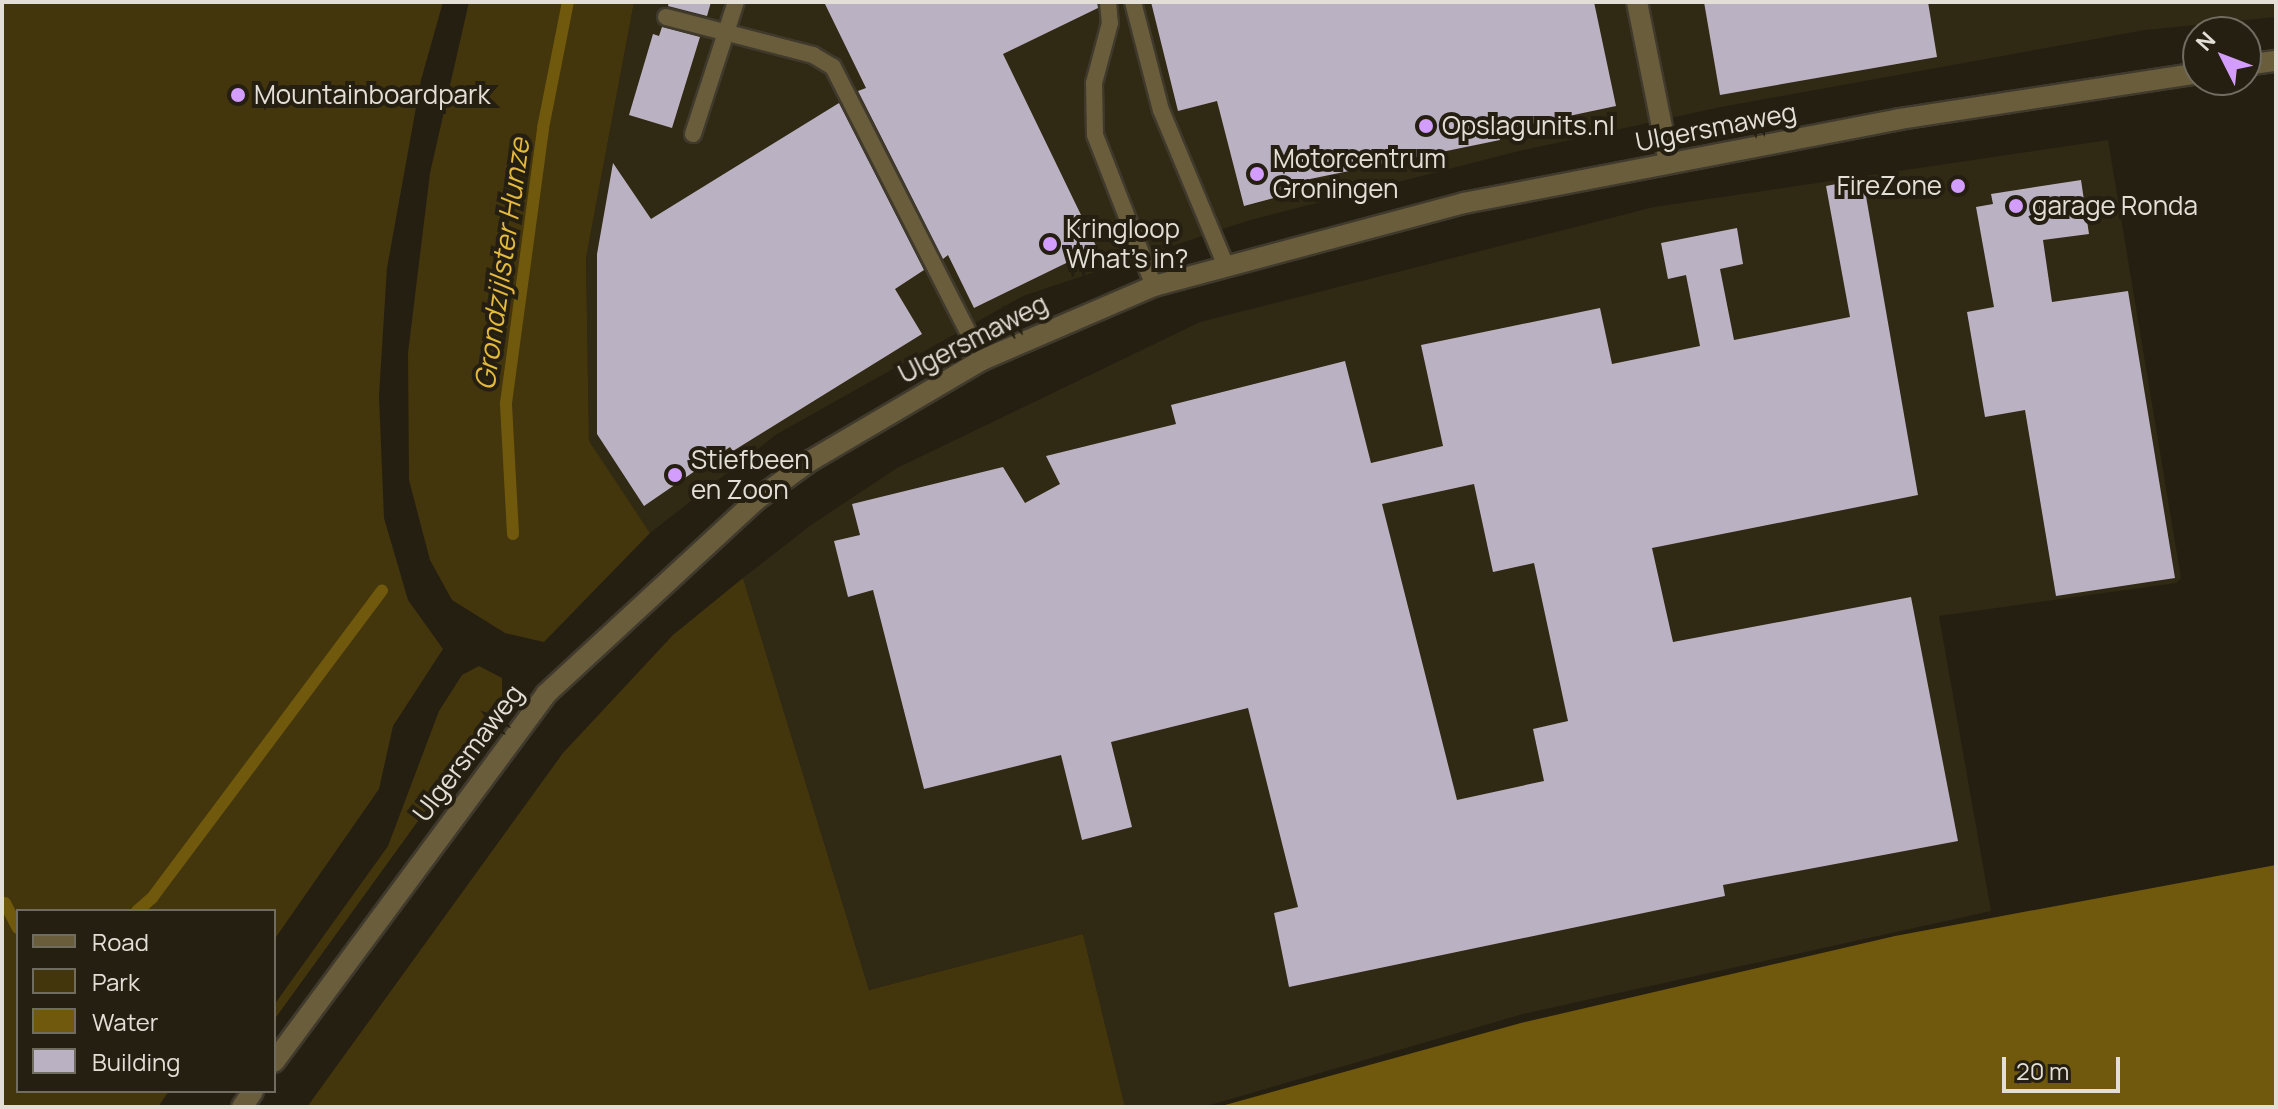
<!DOCTYPE html>
<style>
body{margin:0}
#map{position:relative;width:2278px;height:1109px;overflow:hidden;background:#251f12;font-family:Manrope,sans-serif}
div>[style]{position:absolute}
[style*='--x']{left:calc(var(--x)*1px);top:calc(var(--y)*1px);width:calc(var(--w)*1px);rotate:calc(var(--a)*1deg)}
.built>*{inset:0;background:#302914}
.green>*{inset:0;background:#43350c}
.water>*{inset:0;background:#70590d}
.stream>*{height:12px;margin:-6px;padding:0 6px;transform-origin:6px;border-radius:6px;background:#70590d}
.building>*{inset:0;background:#bab2c2}
.roads{filter:drop-shadow(2px 0 #403a2d) drop-shadow(-2px 0 #403a2d) drop-shadow(0 2px #403a2d) drop-shadow(0 -2px #403a2d)}
.service>*{height:16px;margin:-8px;padding:0 8px;transform-origin:8px;border-radius:8px;background:#6a5d3c}
.minor>*{height:20px;margin:-10px;padding:0 10px;transform-origin:10px;border-radius:10px;background:#6a5d3c}
.dots>*{width:22px;height:22px;translate:-50% -50%;box-sizing:border-box;border:4px solid #251f12;border-radius:50%}
span{translate:-50% -50%;white-space:nowrap;text-align:center;line-height:1.15;-webkit-text-stroke:8px #251f12;paint-order:stroke}
.poi-label{font-size:26px;color:#e3dfd6}
.left{translate:0 -50%;text-align:left}
.right{translate:-100% -50%;text-align:right}
.street-label{font-size:26px;color:#e3dfd6}
.water-label{font-size:28px;color:#e4ba3d;font-style:italic}
.frame{position:absolute;inset:0;border:4px solid #e3dfd6;pointer-events:none}
.legend{position:absolute;left:16px;top:909px;width:260px;height:184px;box-sizing:border-box;background:#251f12;border:2px solid #716c60;margin:0;padding:10px 14px;list-style:none;font-size:24px;color:#e3dfd6}
.legend li{display:flex;align-items:center;gap:16px;height:40px}
.legend b{width:40px;border:2px solid #716c60}
.north{position:absolute;left:2182px;top:16px;width:80px;height:80px;box-sizing:border-box;background:#251f12;border:2px solid #716c60;border-radius:50%;rotate:312deg;font-size:22px;font-weight:700;line-height:32px;text-align:center;color:#e3dfd6}
.north::after{content:'';display:block;margin:auto;width:28px;height:36px;background:#d29dfd;clip-path:polygon(50% 0,100% 100%,50% 72%,0 100%)}
.scale{position:absolute;left:2002px;top:1057px;width:118px;height:36px;box-sizing:border-box;border:4px solid #e3dfd6;border-top:0;padding-left:10px;font-size:24px;line-height:28px;white-space:nowrap;color:#e3dfd6;-webkit-text-stroke:6px #251f12;paint-order:stroke}
</style>
<div id="map">
<div class="built">
<div style="clip-path:polygon(634px 2px,2276px 2px,2276px 17px,2145px 30px,1721px 107px,1515px 152px,1247px 221px,1023px 296px,777px 434px,650px 533px,589px 442px,586px 258px)"></div>
<div style="clip-path:polygon(2108px 140px,2181px 578px,2176px 583px,1939px 616px,1991px 911px,1523px 1014px,1203px 1107px,1125px 1107px,1083px 934px,869px 990px,743px 578px,811px 525px,897px 468px,1200px 322px,1654px 207px)"></div>
</div>
<div class="green">
<div style="clip-path:polygon(2px 2px,443px 2px,421px 80px,387px 268px,379px 396px,384px 518px,408px 600px,443px 649px,393px 726px,379px 789px,274px 940px,274px 911px,18px 911px,18px 1091px,169px 1091px,158px 1107px,2px 1107px)"></div>
<div style="clip-path:polygon(469px 2px,634px 2px,586px 258px,589px 441px,650px 533px,544px 642px,505px 633px,452px 600px,430px 560px,409px 480px,408px 353px,430px 173px)"></div>
<div style="clip-path:polygon(743px 578px,869px 990px,1083px 934px,1125px 1107px,307px 1107px,563px 753px,673px 635px)"></div>
<div style="clip-path:polygon(479px 666px,502px 678px,502px 705px,274px 1020px,274px 1005px,388px 846px,439px 711px,462px 675px)"></div>
</div>
<div class="water">
<div style="clip-path:polygon(2276px 865px,2276px 1107px,1218px 1107px,1521px 1023px,1895px 936px)"></div>
</div>
<div class="stream">
<div style="--x:513;--y:534;--w:131;--a:-93.1"></div>
<div style="--x:506;--y:403;--w:277;--a:-82.3"></div>
<div style="--x:543;--y:128;--w:128;--a:-78.8"></div>
<div style="--x:5;--y:903;--w:28;--a:63"></div>
<div style="--x:137;--y:911;--w:20;--a:-41"></div>
<div style="--x:152;--y:898;--w:384;--a:-53.2"></div>
</div>
<div class="building">
<div style="clip-path:polygon(669px 2px,711px 2px,707px 16px,668px 6px)"></div>
<div style="clip-path:polygon(824px 2px,1097px 2px,1098px 8px,1003px 54px,1097px 248px,974px 308px,948px 255px,943px 259px,858px 91px,866px 88px)"></div>
<div style="clip-path:polygon(1151px 2px,1594px 2px,1616px 106px,1498px 131px,1500px 140px,1310px 179px,1312px 188px,1244px 206px,1217px 101px,1178px 111px)"></div>
<div style="clip-path:polygon(1704px 2px,1928px 2px,1937px 57px,1720px 95px)"></div>
<div style="clip-path:polygon(662px 27px,700px 37px,672px 128px,629px 115px,653px 34px,659px 36px)"></div>
<div style="clip-path:polygon(839px 103px,924px 270px,895px 289px,922px 334px,733px 451px,730px 447px,644px 506px,597px 434px,597px 254px,613px 163px,651px 219px)"></div>
<div style="clip-path:polygon(evenodd,1863px 179px,1918px 495px,1652px 548px,1673px 642px,1911px 597px,1958px 841px,1723px 885px,1725px 896px,1289px 987px,1274px 913px,1298px 907px,1248px 708px,1111px 742px,1132px 827px,1082px 840px,1061px 755px,924px 789px,873px 590px,848px 597px,834px 541px,860px 535px,852px 504px,1003px 467px,1025px 503px,1060px 484px,1046px 456px,1176px 424px,1171px 405px,1345px 361px,1371px 463px,1443px 446px,1421px 345px,1600px 308px,1612px 364px,1700px 346px,1686px 275px,1668px 279px,1661px 243px,1737px 228px,1743px 264px,1720px 269px,1734px 340px,1850px 317px,1826px 186px,1863px 179px,1474px 484px,1493px 572px,1534px 563px,1568px 721px,1533px 729px,1544px 781px,1457px 800px,1382px 504px,1474px 484px)"></div>
<div style="clip-path:polygon(2081px 180px,2089px 234px,2043px 240px,2052px 302px,2128px 291px,2175px 578px,2056px 596px,2025px 410px,1985px 417px,1967px 312px,1994px 307px,1976px 207px,1993px 204px,1991px 194px)"></div>
</div>
<div class="roads">
<div class="service">
<div style="--x:1108;--y:2;--w:21;--a:85"></div>
<div style="--x:1110;--y:23;--w:62;--a:104.9"></div>
<div style="--x:1094;--y:83;--w:52;--a:88.9"></div>
<div style="--x:1095;--y:135;--w:162;--a:68.7"></div>
<div style="--x:1133;--y:2;--w:112;--a:75.5"></div>
<div style="--x:1161;--y:110;--w:167;--a:67.4"></div>
<div style="--x:666;--y:17;--w:152;--a:14.5"></div>
<div style="--x:813;--y:55;--w:23;--a:31"></div>
<div style="--x:833;--y:67;--w:329;--a:63"></div>
<div style="--x:693;--y:134;--w:139;--a:-72"></div>
</div>
<div class="minor">
<div style="--x:1637;--y:2;--w:163;--a:78.7"></div>
<div style="--x:2246;--y:65;--w:30;--a:-8"></div>
<div style="--x:274;--y:1062;--w:458;--a:-53.5"></div>
<div style="--x:546;--y:694;--w:286;--a:-42.7"></div>
<div style="--x:756;--y:500;--w:67;--a:-35.8"></div>
<div style="--x:810;--y:461;--w:199;--a:-30.4"></div>
<div style="--x:982;--y:360;--w:187;--a:-23.3"></div>
<div style="--x:1154;--y:286;--w:321;--a:-15"></div>
<div style="--x:1464;--y:203;--w:443;--a:-10.9"></div>
<div style="--x:1899;--y:119;--w:303;--a:-8.7"></div>
<div style="--x:242;--y:1107;--w:19;--a:-55"></div>
</div>
</div>
<div class="dots">
<div style="left:238px;top:95px;background:#d29dfd"></div>
<div style="left:1426px;top:126px;background:#d29dfd"></div>
<div style="left:1257px;top:174px;background:#d29dfd"></div>
<div style="left:1958px;top:186px;background:#d29dfd"></div>
<div style="left:2016px;top:206px;background:#d29dfd"></div>
<div style="left:1050px;top:244px;background:#d29dfd"></div>
<div style="left:675px;top:475px;background:#d29dfd"></div>
</div>
<div class="poi-label">
<span class="left" style="left:254px;top:95px">Mountainboardpark</span>
<span class="left" style="left:1442px;top:126px">Opslagunits.nl</span>
<span class="left" style="left:1273px;top:174px">Motorcentrum<br>Groningen</span>
<span class="right" style="left:1942px;top:186px">FireZone</span>
<span class="left" style="left:2032px;top:206px">garage Ronda</span>
<span class="left" style="left:1066px;top:244px">Kringloop<br>What's in?</span>
<span class="left" style="left:691px;top:475px">Stiefbeen<br>en Zoon</span>
</div>
<div class="street-label">
<span style="left:1716px;top:127px;rotate:-11deg">Ulgersmaweg</span>
<span style="left:973px;top:339px;rotate:-27deg">Ulgersmaweg</span>
<span style="left:468px;top:753px;rotate:-53deg">Ulgersmaweg</span>
</div>
<div class="water-label">
<span style="left:501px;top:264px;rotate:-82deg">Grondzijlster Hunze</span>
</div>
<div class="frame"></div>
<ul class="legend">
<li><b style="height:10px;background:#6a5d3c"></b>Road</li>
<li><b style="height:22px;background:#43350c"></b>Park</li>
<li><b style="height:22px;background:#70590d"></b>Water</li>
<li><b style="height:22px;background:#bab2c2"></b>Building</li>
</ul>
<div class="north">N</div>
<div class="scale">20 m</div>
</div>
